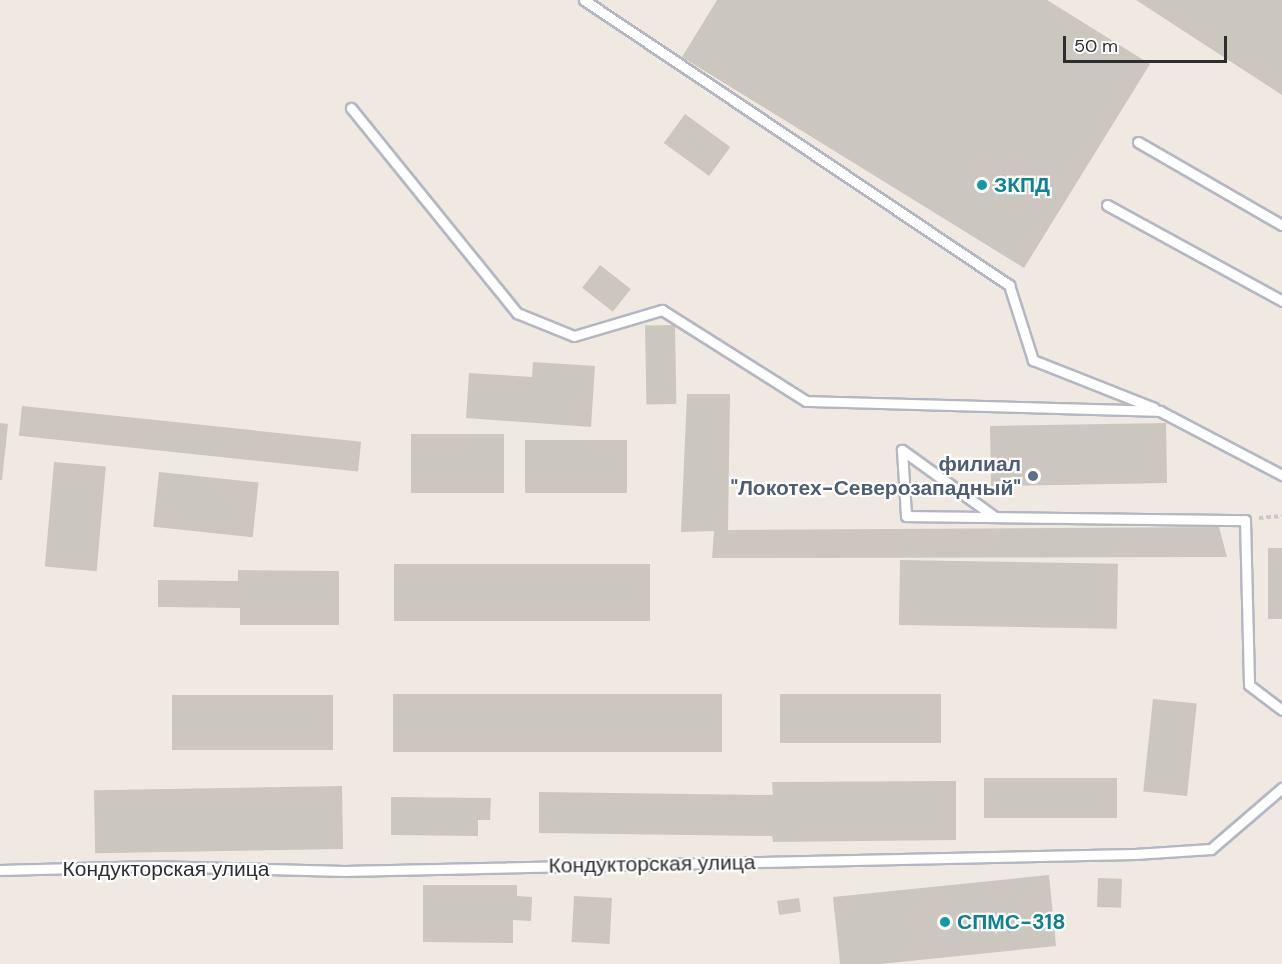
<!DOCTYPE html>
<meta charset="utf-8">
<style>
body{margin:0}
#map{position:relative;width:1282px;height:964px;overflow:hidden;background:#efe9e1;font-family:"DM Sans",sans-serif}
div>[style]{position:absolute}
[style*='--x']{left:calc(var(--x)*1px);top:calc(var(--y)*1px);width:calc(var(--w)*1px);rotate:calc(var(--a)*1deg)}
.building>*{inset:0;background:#cbc7bf;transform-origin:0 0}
.path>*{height:4px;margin-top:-2px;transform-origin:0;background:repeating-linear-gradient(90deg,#c9c9c9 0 4.5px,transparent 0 7.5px)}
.roads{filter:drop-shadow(2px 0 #b4b7c1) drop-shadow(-2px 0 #b4b7c1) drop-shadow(0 2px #b4b7c1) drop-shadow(0 -2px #b4b7c1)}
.lane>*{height:9px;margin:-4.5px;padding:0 4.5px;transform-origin:4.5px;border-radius:4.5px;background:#fff}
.dots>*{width:16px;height:16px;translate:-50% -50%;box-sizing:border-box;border:3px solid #fff;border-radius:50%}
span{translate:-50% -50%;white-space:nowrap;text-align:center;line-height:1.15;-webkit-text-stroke:4.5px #fff;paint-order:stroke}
.culture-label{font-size:21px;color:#0d838f;font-weight:700}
.left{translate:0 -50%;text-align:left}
.service-label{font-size:21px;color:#4e5e75;font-weight:700}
.right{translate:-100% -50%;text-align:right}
.street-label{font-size:21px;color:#2e2e2e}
.scale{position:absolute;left:1063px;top:36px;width:164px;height:27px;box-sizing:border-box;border:3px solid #2e2e2e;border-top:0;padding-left:8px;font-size:18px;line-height:21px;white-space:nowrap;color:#2e2e2e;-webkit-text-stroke:4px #fff;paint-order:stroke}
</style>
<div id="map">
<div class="building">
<div style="clip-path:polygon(717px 0,1047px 0,1150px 64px,1024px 268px,682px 57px)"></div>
<div style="clip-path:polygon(1136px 0,1282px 0,1282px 95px)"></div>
<div style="left:685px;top:114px;width:56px;height:36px;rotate:36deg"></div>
<div style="left:600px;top:265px;width:39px;height:29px;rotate:38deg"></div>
<div style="left:675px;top:325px;width:79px;height:30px;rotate:89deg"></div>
<div style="clip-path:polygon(533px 362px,595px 366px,591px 427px,466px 418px,469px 373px,532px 377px)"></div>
<div style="clip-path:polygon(687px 394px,730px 394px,728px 530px,1219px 527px,1227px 557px,712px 558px,714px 531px,681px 532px)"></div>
<div style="left:22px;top:406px;width:341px;height:30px;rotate:6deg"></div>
<div style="clip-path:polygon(0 423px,8px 424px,2px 480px,0 480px)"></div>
<div style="left:1166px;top:423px;width:60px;height:176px;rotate:89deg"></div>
<div style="left:504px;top:434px;width:59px;height:93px;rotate:90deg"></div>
<div style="left:525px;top:440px;width:102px;height:53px"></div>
<div style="left:54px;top:462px;width:52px;height:105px;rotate:5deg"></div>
<div style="left:159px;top:472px;width:100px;height:55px;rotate:6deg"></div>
<div style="left:1268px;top:548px;width:14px;height:71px"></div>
<div style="left:900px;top:560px;width:218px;height:65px;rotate:1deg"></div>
<div style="left:650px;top:564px;width:57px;height:256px;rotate:90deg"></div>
<div style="clip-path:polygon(238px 570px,339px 571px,339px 625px,240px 625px,240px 608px,158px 607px,158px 580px,238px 581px)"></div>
<div style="left:722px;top:694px;width:58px;height:329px;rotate:90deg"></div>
<div style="left:780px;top:694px;width:161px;height:49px"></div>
<div style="left:172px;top:695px;width:161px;height:55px"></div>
<div style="left:1153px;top:699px;width:44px;height:93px;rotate:6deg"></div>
<div style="left:1117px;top:778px;width:40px;height:133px;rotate:90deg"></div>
<div style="clip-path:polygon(956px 781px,956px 840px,773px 842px,772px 836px,539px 833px,539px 792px,773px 795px,772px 782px)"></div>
<div style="left:342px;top:786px;width:63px;height:248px;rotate:89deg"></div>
<div style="clip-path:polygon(391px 797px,491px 798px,490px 820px,478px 820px,478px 836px,391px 835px)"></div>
<div style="clip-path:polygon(1049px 875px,1056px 946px,880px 964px,840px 964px,833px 897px)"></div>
<div style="left:1098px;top:878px;width:24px;height:29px;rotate:2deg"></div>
<div style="clip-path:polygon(423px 885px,517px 885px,517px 896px,532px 897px,531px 921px,513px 920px,513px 943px,423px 942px)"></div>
<div style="left:574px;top:896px;width:38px;height:46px;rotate:3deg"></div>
<div style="left:799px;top:898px;width:14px;height:22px;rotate:82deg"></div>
</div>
<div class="path">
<div style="--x:1259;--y:518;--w:23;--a:-5"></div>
</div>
<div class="roads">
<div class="lane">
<div style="--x:584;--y:0;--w:512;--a:33.85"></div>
<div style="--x:1009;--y:285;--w:79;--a:72.3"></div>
<div style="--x:1033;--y:360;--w:130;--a:21.6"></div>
<div style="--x:351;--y:108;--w:264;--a:51"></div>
<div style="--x:517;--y:313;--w:61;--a:22"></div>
<div style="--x:574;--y:336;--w:92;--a:-16.5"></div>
<div style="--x:662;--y:310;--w:170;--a:32.3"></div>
<div style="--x:806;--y:401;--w:354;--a:1.6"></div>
<div style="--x:1160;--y:411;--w:138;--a:27.7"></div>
<div style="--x:1138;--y:142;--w:166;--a:30"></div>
<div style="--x:1107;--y:205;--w:200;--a:28.7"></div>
<div style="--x:995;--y:517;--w:115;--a:-144.2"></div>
<div style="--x:902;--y:450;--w:66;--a:86.5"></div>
<div style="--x:906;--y:516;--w:339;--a:0.7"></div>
<div style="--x:1245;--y:520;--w:165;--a:88.6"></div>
<div style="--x:1249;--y:685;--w:41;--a:37.1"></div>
<div style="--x:0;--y:870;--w:152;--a:-1.5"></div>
<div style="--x:152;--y:866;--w:192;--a:1.5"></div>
<div style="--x:344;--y:871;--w:791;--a:-1.23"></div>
<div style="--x:1135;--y:854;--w:76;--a:-3.8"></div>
<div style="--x:1211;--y:849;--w:94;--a:-40.7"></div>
</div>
</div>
<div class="dots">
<div style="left:982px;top:185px;background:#0f9aa8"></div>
<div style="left:1033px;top:476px;background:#5c6f8a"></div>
<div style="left:945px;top:922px;background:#0f9aa8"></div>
</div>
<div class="culture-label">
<span class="left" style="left:994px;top:185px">ЗКПД</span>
<span class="left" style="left:957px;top:922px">СПМС-318</span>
</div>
<div class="service-label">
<span class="right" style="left:1021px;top:476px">филиал<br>"Локотех-Северозападный"</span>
</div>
<div class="street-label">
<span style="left:652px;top:864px;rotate:-1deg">Кондукторская улица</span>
<span style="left:166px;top:869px">Кондукторская улица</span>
</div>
<div class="scale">50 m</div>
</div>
